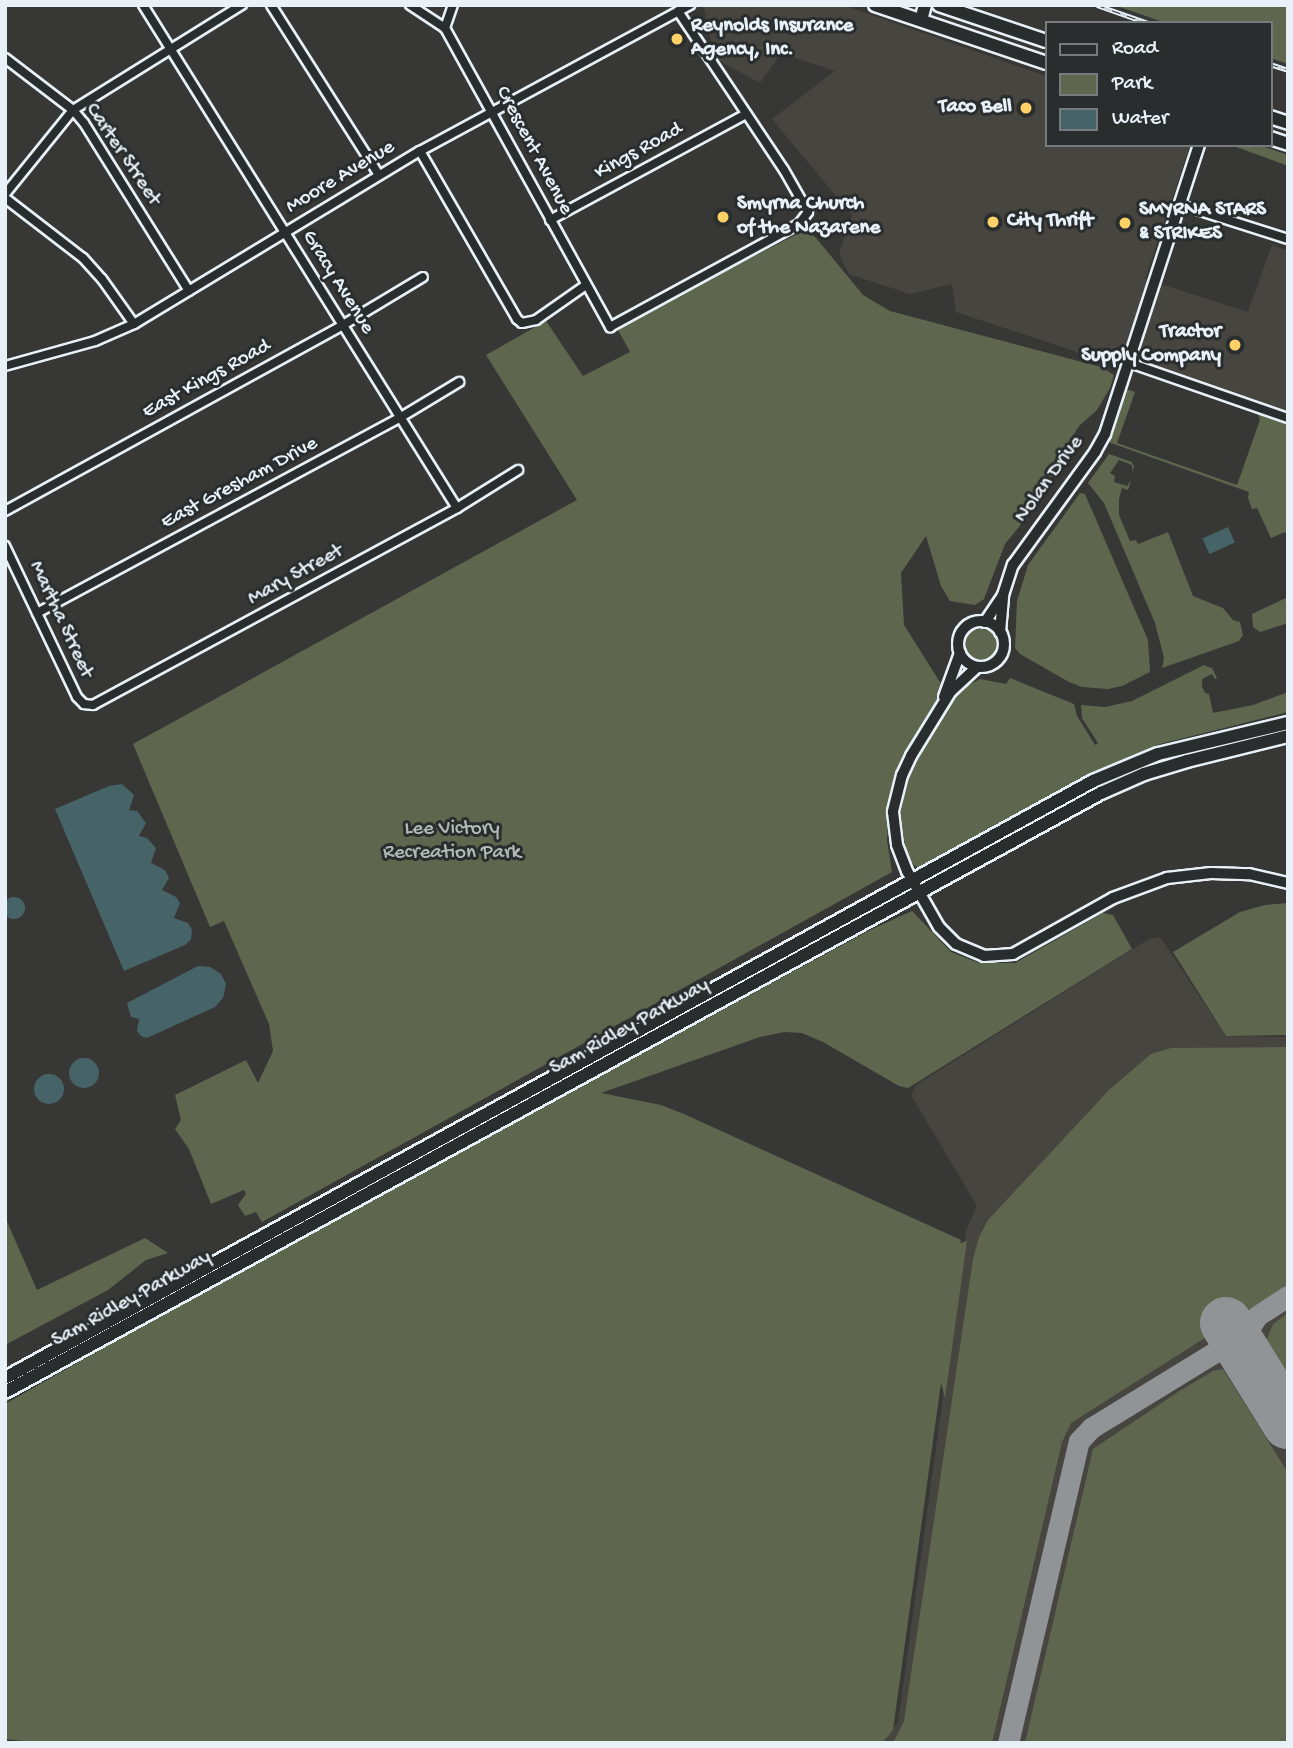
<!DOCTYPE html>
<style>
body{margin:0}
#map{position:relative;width:1293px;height:1748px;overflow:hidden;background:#373836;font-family:"Gochi Hand",sans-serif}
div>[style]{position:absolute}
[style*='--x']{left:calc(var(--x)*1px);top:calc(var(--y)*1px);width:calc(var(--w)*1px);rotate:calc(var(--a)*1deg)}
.built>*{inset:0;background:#47453f}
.green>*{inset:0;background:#5e674e}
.round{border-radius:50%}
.water>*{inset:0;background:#466468;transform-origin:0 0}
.taxiway>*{height:21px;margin:-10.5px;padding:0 10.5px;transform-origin:10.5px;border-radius:10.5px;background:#909497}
.runway>*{height:52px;margin:-26px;padding:0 26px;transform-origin:26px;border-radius:26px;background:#909497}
.roads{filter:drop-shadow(2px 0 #e8f1f8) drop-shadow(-2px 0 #e8f1f8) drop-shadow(0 2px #e8f1f8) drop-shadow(0 -2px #e8f1f8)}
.street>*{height:8px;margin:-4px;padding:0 4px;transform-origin:4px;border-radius:4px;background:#2a2d2e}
.secondary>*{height:10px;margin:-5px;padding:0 5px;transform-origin:5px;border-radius:5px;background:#2a2d2e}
.secondary>.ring{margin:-5px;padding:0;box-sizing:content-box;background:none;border:10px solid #2a2d2e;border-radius:50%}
.primary>*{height:12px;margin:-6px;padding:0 6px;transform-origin:6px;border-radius:6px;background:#2a2d2e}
.rail>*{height:5px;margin-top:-2.5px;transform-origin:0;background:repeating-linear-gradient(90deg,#2a2d2e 0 8px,#e8f1f8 0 16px);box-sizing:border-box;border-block:2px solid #e8f1f8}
.dots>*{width:19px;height:19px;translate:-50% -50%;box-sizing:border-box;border:4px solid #2a2d2e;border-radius:50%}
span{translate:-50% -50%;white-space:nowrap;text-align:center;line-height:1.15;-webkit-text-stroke:6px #2a2d2e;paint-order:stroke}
.poi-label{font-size:21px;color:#e8f1f8;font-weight:700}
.left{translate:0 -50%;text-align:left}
.right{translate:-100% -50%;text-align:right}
.street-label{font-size:21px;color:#e8f1f8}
.park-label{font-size:21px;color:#b1bab4}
.frame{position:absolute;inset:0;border:7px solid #e8f1f8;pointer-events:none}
.legend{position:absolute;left:1045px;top:21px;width:228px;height:126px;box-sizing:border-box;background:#2a2d2e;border:2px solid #767b7f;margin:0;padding:9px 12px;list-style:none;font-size:21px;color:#e8f1f8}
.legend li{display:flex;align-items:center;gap:14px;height:35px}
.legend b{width:35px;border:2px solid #767b7f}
</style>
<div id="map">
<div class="built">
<div style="clip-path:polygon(698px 5px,843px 5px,1046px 76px,1046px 145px,1190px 145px,1145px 279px,1248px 312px,1272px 245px,1288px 251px,1288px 412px,1137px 360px,1113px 364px,956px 312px,952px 284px,910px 294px,849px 274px,839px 254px,852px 215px,772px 119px,835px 71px,781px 53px,760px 83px,718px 60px,709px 34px,704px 8px)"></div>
<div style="clip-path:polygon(1160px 937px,1226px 1036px,1288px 1037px,1288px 1743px,880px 1743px,898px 1722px,966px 1231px,977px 1206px,911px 1095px,916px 1085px,1149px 939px)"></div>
</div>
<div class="green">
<div style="clip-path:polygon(1114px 5px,1288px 5px,1288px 64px,1270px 58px,1270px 23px,1166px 23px)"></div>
<div style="clip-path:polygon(1231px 145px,1259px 145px,1288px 155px,1288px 166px)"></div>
<div style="clip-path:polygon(805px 230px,816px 238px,863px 295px,890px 311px,1101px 367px,1114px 375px,1110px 388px,1097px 410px,1079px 426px,1066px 446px,1040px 501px,1005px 544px,984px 599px,975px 605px,950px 601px,941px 586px,926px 536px,901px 573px,904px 625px,943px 687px,889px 812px,887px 840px,892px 872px,262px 1222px,256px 1212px,245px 1216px,238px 1205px,246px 1194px,244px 1190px,211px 1204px,189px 1149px,175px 1129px,181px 1120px,175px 1095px,246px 1060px,258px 1083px,273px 1051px,269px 1024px,224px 921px,210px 927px,133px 744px,577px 500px,486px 355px,546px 321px,583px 376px,630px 352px,618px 330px,650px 310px)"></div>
<div style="clip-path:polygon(1126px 389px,1135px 392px,1117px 443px,1237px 485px,1260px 420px,1258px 414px,1288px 424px,1288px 537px,1285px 532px,1271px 538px,1257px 508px,1252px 509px,1248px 498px,1249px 492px,1111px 443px,1108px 440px)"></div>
<div style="clip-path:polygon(1109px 454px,1132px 462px,1134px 467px,1132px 471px,1132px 465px,1119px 460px,1110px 473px,1115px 476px,1114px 482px,1127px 486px,1131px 481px,1128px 490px,1122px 488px,1119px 499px,1119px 515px,1130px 541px,1136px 540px,1138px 544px,1168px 532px,1193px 596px,1223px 608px,1233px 620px,1240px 622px,1243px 635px,1239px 641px,1162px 668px,1164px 658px,1155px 623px,1104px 503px,1088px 483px)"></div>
<div style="clip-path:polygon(1080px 493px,1085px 494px,1148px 640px,1150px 672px,1122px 686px,1108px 689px,1082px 687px,1069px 682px,1020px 654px,1015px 648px,1017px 601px,1028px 565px)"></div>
<div style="clip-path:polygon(1288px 597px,1288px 623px,1260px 632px,1253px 627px,1252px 614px)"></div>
<div class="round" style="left:965px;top:629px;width:32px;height:32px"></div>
<div style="clip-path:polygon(1204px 665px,1212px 668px,1217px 678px,1215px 679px,1212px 674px,1202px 679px,1202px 686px,1205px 693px,1209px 694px,1213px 713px,1253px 705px,1288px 692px,1288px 712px,1160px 744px,1090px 776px,928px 864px,919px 868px,908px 861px,900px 817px,908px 776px,963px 683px,969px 685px,980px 679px,1006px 684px,1010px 678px,1074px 704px,1077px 716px,1095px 745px,1098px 743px,1082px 718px,1081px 705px,1105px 707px,1132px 701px)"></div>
<div style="clip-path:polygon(1288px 903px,1288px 1035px,1226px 1036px,1173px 952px,1240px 912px,1265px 905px)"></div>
<div style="clip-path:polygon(912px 911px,951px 952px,979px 963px,1015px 963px,1103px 913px,1113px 915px,1132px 949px,908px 1088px,899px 1086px,823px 1042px,802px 1033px,785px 1032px,760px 1037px,601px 1093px,661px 1105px,684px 1114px,961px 1240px,960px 1243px,967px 1241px,945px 1398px,941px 1383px,893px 1730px,882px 1743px,42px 1743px,5px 1739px,5px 1404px,181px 1304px,870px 930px)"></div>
<div style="clip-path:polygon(1288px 1047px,1288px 1285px,1071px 1423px,1062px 1442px,992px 1743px,893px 1743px,904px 1721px,973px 1259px,979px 1237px,988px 1220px,1110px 1089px,1151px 1054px,1171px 1048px)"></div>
<div style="clip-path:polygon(5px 1217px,37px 1290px,145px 1238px,168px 1253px,146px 1260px,108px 1290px,5px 1345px)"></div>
<div style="clip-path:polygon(1288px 1313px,1288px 1384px,1267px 1350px,1266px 1342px,1273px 1324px)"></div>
<div style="clip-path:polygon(1223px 1369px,1288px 1473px,1288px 1743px,1025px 1743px,1093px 1449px,1178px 1392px,1213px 1371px)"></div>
</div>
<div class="water">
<div style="left:1228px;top:527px;width:17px;height:28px;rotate:66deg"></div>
<div style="clip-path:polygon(122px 784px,134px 795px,129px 810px,137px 811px,146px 823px,139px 836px,147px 838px,156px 848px,151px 863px,165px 870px,169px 878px,162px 890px,176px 897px,180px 903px,174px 918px,188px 923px,192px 930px,191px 939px,185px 945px,124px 971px,55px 809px,109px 786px)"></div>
<div class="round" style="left:3px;top:897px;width:22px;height:22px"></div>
<div style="clip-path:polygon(198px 966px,210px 967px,221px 974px,226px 984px,223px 998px,215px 1007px,147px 1038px,141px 1036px,137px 1031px,139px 1019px,131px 1017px,127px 1003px)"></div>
<div class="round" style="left:69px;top:1058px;width:30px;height:30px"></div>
<div class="round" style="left:34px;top:1074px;width:30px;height:30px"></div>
</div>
<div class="taxiway">
<div style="--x:1008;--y:1743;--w:310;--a:-76.8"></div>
<div style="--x:1079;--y:1441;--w:18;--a:-47"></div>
<div style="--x:1091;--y:1428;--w:170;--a:-31.5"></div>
<div style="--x:1236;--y:1339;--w:16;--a:-38"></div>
<div style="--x:1249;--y:1329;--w:15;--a:-58"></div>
<div style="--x:1257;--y:1316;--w:37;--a:-33"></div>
</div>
<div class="runway">
<div style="--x:1226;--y:1323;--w:118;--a:58.2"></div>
</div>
<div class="roads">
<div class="street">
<div style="--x:143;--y:5;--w:593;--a:58.03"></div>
<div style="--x:271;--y:5;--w:201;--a:57.6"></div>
<div style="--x:410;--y:5;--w:42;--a:33.3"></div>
<div style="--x:445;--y:28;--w:342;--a:61.1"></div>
<div style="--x:610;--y:327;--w:215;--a:-28.6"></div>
<div style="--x:799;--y:224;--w:15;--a:-53"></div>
<div style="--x:808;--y:212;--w:48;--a:-119.7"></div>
<div style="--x:784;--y:170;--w:191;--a:-123.7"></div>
<div style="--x:445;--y:28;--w:24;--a:-71"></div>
<div style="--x:5;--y:58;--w:86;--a:37.4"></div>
<div style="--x:73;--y:110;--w:17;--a:50"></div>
<div style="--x:84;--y:123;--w:198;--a:58"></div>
<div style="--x:420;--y:151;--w:194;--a:60"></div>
<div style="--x:517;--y:319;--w:6;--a:39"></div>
<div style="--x:522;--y:323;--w:14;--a:-12"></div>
<div style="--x:536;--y:320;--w:61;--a:-35"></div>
<div style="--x:5;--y:194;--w:108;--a:-51"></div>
<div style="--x:73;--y:110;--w:199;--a:-31.9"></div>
<div style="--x:5;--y:198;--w:98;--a:37.6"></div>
<div style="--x:83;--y:258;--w:28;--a:48"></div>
<div style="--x:102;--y:279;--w:55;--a:54.6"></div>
<div style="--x:1181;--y:205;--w:112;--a:17.6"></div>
<div style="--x:550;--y:220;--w:223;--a:-28.4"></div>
<div style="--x:1127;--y:362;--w:170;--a:19.2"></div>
<div style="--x:5;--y:366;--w:93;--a:-15.5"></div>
<div style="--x:95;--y:341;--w:43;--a:-23.6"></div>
<div style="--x:134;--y:324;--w:334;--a:-31.2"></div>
<div style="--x:420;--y:151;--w:307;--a:-28.4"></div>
<div style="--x:5;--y:511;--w:386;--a:-28.8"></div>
<div style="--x:343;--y:325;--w:93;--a:-31"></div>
<div style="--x:5;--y:546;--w:167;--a:64.5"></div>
<div style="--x:77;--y:697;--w:10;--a:45"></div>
<div style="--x:84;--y:704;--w:9;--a:6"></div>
<div style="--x:93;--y:705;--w:414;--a:-28.4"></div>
<div style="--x:457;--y:508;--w:72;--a:-31.9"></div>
<div style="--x:37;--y:613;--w:413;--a:-28.3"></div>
<div style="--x:401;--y:417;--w:68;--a:-31.1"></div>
</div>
<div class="secondary">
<div class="ring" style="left:958px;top:621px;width:36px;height:36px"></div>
<div style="--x:985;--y:622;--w:32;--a:-56"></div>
<div style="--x:1000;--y:632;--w:37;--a:-85"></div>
<div style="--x:1003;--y:595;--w:32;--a:-72"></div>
<div style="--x:1013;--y:565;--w:140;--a:-54"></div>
<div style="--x:1095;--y:452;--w:21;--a:-61"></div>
<div style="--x:1105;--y:434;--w:304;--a:-72"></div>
<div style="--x:977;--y:667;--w:35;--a:137"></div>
<div style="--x:951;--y:691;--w:76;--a:121.6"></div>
<div style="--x:911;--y:756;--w:21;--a:115"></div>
<div style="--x:902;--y:775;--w:38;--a:104"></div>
<div style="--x:893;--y:812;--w:33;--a:83"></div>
<div style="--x:897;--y:845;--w:28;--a:69"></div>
<div style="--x:907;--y:871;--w:64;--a:60.3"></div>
<div style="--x:939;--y:927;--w:24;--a:45"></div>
<div style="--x:956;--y:944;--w:30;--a:23"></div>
<div style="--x:984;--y:956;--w:29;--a:-4"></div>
<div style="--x:1013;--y:954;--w:115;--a:-29.2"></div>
<div style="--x:1113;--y:898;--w:58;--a:-20.3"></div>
<div style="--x:1167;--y:878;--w:44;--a:-6.5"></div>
<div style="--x:1211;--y:873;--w:38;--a:2"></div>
<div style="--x:1249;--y:874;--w:40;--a:13"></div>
<div style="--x:944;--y:697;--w:47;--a:-70"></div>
</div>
<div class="primary">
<div style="--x:875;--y:5;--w:181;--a:18.7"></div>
<div style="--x:939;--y:5;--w:113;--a:18.6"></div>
<div style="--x:921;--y:20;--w:16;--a:-75"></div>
<div style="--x:1270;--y:117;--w:19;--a:18"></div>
<div style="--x:1270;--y:138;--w:19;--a:18"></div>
<div style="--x:5;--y:1378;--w:1241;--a:-28.75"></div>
<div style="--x:1093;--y:781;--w:70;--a:-22.6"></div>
<div style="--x:1158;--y:754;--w:134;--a:-13.4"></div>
<div style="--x:5;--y:1392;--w:1249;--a:-28.66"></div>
<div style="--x:1101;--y:793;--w:47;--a:-23.8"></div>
<div style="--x:1144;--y:774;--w:45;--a:-16.8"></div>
<div style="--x:1187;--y:761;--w:104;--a:-13.9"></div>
</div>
</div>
<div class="rail">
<div style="--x:1097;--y:5;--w:54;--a:19.4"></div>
<div style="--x:1270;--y:64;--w:19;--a:18"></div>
</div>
<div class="dots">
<div style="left:677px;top:39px;background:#ffd166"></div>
<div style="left:1026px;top:108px;background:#ffd166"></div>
<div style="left:723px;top:217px;background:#ffd166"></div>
<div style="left:993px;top:222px;background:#ffd166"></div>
<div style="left:1125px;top:223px;background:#ffd166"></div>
<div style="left:1235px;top:345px;background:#ffd166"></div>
</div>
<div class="poi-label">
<span class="left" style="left:691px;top:39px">Reynolds Insurance<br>Agency, Inc.</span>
<span class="right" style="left:1012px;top:108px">Taco Bell</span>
<span class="left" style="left:737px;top:217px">Smyrna Church<br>of the Nazarene</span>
<span class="left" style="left:1139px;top:223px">SMYRNA STARS<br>&amp; STRIKES</span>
<span class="left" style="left:1007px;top:222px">City Thrift</span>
<span class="right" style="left:1221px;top:345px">Tractor<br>Supply Company</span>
</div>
<div class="street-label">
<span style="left:533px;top:151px;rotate:62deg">Crescent Avenue</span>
<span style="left:639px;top:152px;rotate:-29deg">Kings Road</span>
<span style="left:122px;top:155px;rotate:56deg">Carter Street</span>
<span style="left:341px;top:178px;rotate:-31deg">Moore Avenue</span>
<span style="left:337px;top:283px;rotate:58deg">Gracy Avenue</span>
<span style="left:207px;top:380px;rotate:-29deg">East Kings Road</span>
<span style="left:1050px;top:480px;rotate:-54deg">Nolan Drive</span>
<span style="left:240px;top:484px;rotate:-28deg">East Gresham Drive</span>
<span style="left:296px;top:576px;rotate:-29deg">Mary Street</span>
<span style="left:60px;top:620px;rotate:65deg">Martha Street</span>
<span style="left:630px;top:1028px;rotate:-29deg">Sam Ridley Parkway</span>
<span style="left:132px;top:1300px;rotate:-29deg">Sam Ridley Parkway</span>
</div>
<div class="park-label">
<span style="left:452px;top:842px">Lee Victory<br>Recreation Park</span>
</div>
<div class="frame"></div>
<ul class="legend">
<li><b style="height:9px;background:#2a2d2e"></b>Road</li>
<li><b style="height:19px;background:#5e674e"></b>Park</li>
<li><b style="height:19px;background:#466468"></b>Water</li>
</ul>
</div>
